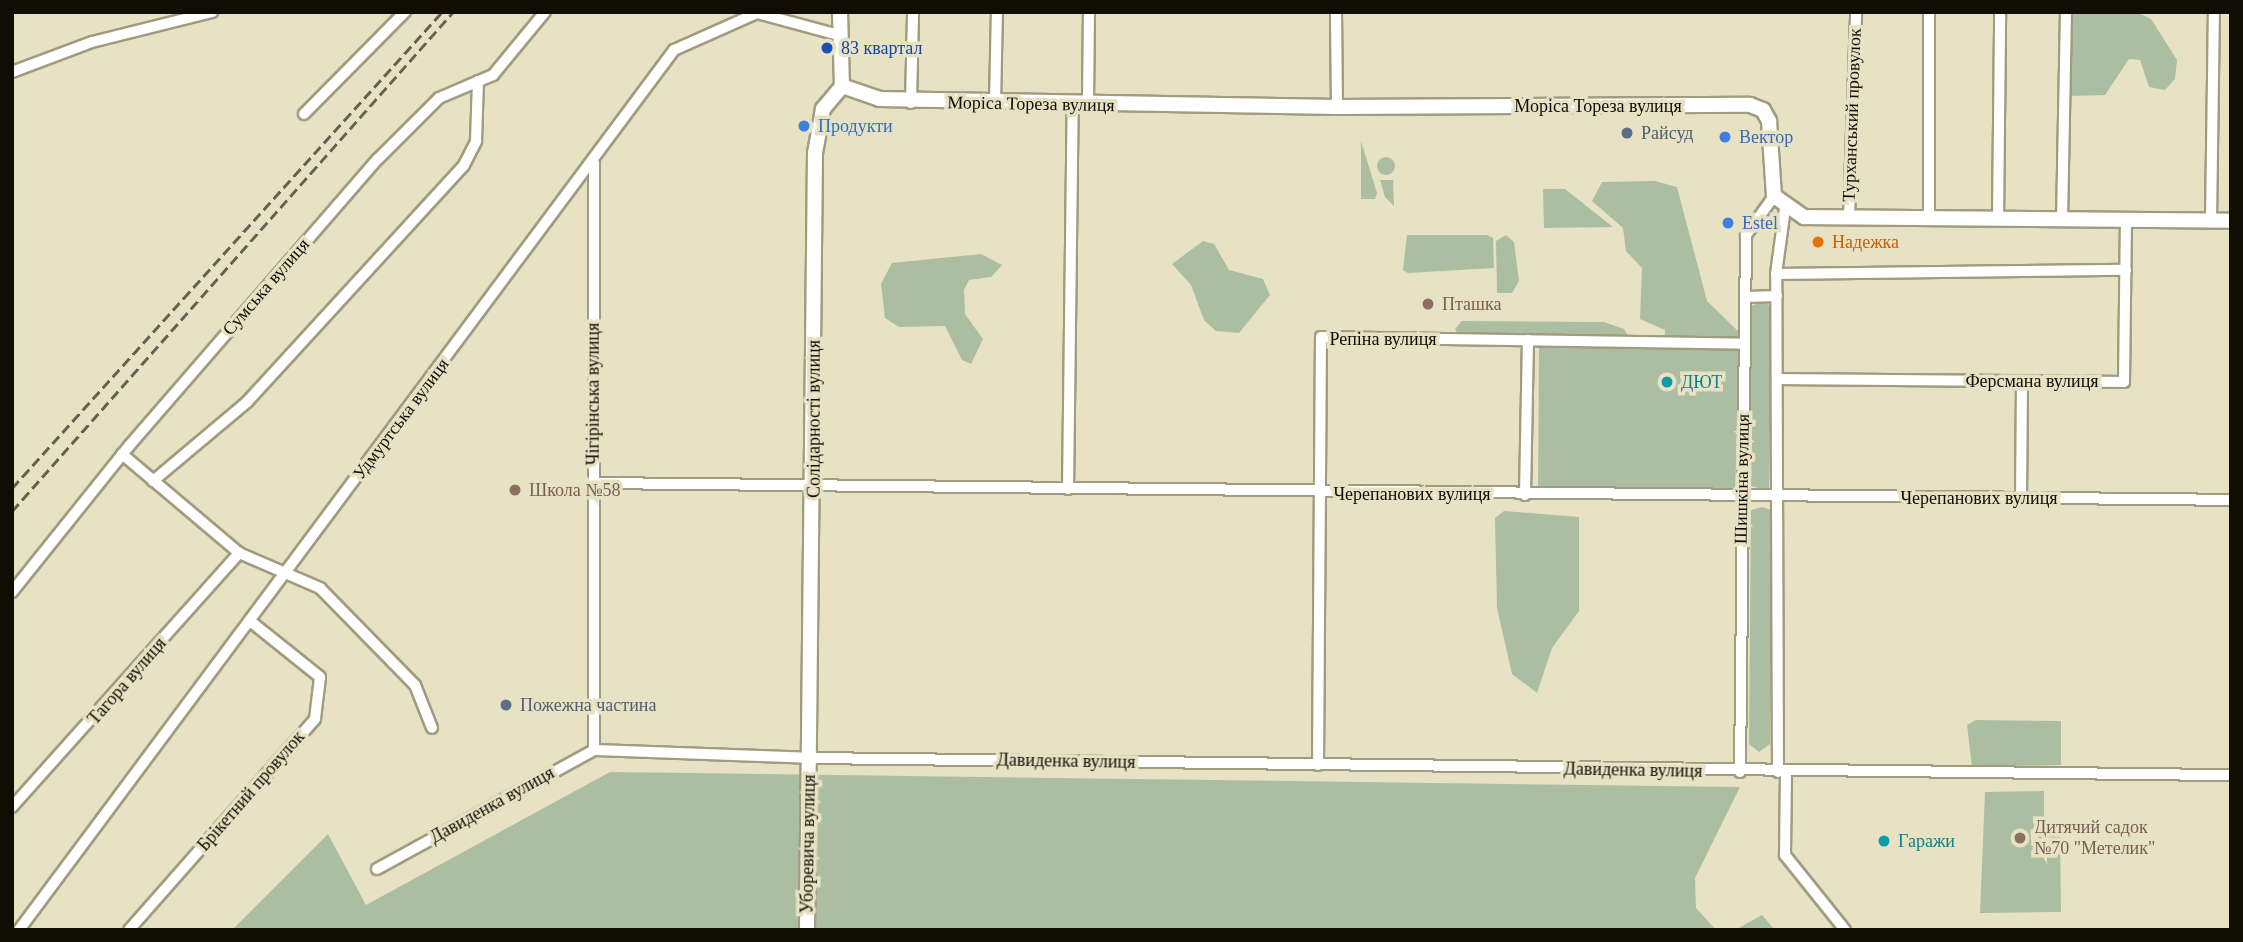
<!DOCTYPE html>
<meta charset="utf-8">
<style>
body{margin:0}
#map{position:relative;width:2243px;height:942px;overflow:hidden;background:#e8e2c4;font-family:Georgia,serif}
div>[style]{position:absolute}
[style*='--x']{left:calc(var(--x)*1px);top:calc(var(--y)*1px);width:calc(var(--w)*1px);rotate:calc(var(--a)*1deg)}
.green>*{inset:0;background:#acbea1}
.round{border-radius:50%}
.roads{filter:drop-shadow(2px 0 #a19b7f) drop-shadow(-2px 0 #a19b7f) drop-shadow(0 2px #a19b7f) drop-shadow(0 -2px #a19b7f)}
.street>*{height:10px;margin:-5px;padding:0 5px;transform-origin:5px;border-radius:5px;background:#fff}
.secondary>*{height:14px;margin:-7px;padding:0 7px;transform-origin:7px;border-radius:7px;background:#fff}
.rail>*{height:2.5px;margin-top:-1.25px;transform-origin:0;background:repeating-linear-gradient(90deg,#64614f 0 10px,transparent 0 15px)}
.dots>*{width:19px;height:19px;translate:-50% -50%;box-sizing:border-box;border:4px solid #e8e2c4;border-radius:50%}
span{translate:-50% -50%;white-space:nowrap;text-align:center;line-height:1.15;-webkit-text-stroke:7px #e8e2c4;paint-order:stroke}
.transit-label{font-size:18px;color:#164399}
.left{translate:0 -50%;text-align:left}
.street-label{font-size:18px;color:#0f0d04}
.shop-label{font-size:18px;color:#366cbe}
.service-label{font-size:18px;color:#4e5e75}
.food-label{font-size:18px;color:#c56008}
.education-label{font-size:18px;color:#785e54}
.culture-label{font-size:18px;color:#0d838f}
.frame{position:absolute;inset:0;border:14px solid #0f0d04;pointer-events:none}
</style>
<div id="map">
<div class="green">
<div style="clip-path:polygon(2070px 12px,2136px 12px,2151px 19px,2177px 60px,2175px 79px,2165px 90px,2149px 87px,2140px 60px,2129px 59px,2105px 95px,2070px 96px)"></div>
<div style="clip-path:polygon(1361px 141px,1377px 193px,1375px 199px,1361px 199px)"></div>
<div class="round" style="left:1377px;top:157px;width:18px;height:18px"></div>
<div style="clip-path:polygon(1380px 180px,1393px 180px,1394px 206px,1385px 197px)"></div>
<div style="clip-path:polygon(1655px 181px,1677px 187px,1707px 301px,1741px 334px,1735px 491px,1538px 490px,1539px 347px,1556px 346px,1504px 338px,1476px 346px,1464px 343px,1455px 329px,1462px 321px,1604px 322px,1624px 329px,1633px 344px,1664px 346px,1665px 330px,1640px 319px,1642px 268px,1626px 251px,1623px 228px,1592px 201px,1602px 182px)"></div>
<div style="clip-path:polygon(1543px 189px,1565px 189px,1613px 227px,1544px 228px)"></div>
<div style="clip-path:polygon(1407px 235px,1487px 235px,1493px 238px,1494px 268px,1408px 273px,1403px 270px)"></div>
<div style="clip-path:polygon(1506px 235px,1514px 242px,1519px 281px,1512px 293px,1497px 293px,1496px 241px)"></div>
<div style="clip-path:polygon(1203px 241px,1214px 244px,1229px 270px,1263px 279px,1270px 295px,1239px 333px,1216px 331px,1204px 320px,1191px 285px,1172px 264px)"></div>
<div style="clip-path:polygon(981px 254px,1002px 265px,991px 277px,969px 280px,964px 290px,965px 314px,983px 339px,971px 364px,962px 360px,945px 326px,899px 327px,885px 318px,881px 284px,892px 263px)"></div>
<div style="clip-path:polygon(1761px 302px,1772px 306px,1769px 491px,1751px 486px,1751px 306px)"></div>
<div style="clip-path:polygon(1762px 507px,1772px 510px,1770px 744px,1759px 752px,1749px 744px,1751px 510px)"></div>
<div style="clip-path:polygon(1504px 511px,1579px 517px,1579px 611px,1552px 648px,1537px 693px,1512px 674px,1497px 608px,1495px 518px)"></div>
<div style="clip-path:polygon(1976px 720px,2061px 721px,2061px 765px,1972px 767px,1967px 725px)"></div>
<div style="clip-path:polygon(610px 772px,1740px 787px,1695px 878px,1696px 908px,1715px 929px,1739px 928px,1762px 915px,1775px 930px,232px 930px,328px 834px,366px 905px)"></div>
<div style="clip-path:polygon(2044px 791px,2044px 816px,2060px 835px,2061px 912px,1980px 913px,1985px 792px)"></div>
</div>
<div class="roads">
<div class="street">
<div style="--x:1336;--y:12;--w:95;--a:89.4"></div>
<div style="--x:1929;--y:12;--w:206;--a:90"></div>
<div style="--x:12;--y:72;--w:85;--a:-20.6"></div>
<div style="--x:92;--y:42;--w:124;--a:-14"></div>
<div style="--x:911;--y:103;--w:91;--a:-88.7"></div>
<div style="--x:995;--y:104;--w:92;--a:-88.8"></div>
<div style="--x:1088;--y:104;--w:92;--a:-89.4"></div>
<div style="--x:304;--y:114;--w:144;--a:-45.3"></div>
<div style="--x:594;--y:163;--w:587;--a:90"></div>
<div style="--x:1849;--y:217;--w:205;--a:-88"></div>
<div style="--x:1998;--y:219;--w:207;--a:-89.4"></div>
<div style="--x:2062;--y:220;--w:208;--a:-88.9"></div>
<div style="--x:2211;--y:221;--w:209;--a:-89.2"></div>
<div style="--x:1776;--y:274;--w:350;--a:-0.7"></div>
<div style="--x:1746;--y:297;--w:31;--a:-2"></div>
<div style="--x:1778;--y:379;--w:346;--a:0.5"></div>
<div style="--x:2124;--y:382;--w:162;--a:-89.3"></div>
<div style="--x:122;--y:454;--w:153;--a:40.2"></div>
<div style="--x:239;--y:553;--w:88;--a:23.4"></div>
<div style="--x:320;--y:588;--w:136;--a:45.6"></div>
<div style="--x:415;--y:685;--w:46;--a:68.4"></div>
<div style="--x:153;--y:481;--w:123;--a:-40"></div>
<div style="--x:247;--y:402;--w:321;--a:-47.5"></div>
<div style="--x:464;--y:165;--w:27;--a:-63"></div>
<div style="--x:476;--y:141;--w:60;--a:-88.1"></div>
<div style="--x:593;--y:483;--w:1638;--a:0.59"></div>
<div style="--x:1068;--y:489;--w:385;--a:-89.3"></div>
<div style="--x:1525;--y:495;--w:155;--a:-88.9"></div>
<div style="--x:2021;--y:498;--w:117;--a:-89.5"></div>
<div style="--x:12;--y:592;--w:187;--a:-51.3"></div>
<div style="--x:129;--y:446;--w:380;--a:-49.1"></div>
<div style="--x:378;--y:159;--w:86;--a:-45"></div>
<div style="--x:439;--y:98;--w:59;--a:-23.1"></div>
<div style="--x:493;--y:75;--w:82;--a:-50.5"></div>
<div style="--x:1318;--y:765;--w:428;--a:-89.6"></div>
<div style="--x:1321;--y:337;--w:424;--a:0.9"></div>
<div style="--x:1740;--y:772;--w:537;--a:-89.36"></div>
<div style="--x:1746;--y:235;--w:48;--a:-54.3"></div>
<div style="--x:1778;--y:772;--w:498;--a:-90.2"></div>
<div style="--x:1776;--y:274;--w:67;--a:-82.2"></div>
<div style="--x:1786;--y:772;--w:83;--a:90.7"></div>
<div style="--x:1785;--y:855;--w:96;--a:51.3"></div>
<div style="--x:12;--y:807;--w:341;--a:-48.2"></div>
<div style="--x:377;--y:869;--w:247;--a:-28.7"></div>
<div style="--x:594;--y:750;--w:216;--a:2.1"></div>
<div style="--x:810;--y:758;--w:1421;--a:0.69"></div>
<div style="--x:19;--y:930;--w:1097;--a:-53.34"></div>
<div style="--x:674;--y:50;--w:91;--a:-24"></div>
<div style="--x:757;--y:13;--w:88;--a:15.1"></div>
<div style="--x:129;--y:930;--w:281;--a:-48.6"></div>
<div style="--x:315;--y:719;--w:42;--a:-83.2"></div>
<div style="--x:320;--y:677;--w:90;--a:-141.3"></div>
</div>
<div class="secondary">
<div style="--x:840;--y:12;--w:74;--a:88.5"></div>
<div style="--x:842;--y:86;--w:39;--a:19"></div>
<div style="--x:879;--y:99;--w:458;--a:1"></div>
<div style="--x:1337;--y:107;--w:413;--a:-0.3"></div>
<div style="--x:1750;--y:105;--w:14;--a:21"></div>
<div style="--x:1763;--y:110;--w:13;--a:61"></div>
<div style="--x:1769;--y:121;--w:75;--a:86.2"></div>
<div style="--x:1774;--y:196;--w:37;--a:35"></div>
<div style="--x:1804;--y:217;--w:427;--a:0.5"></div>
<div style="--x:807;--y:930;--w:777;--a:-89.41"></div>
<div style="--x:815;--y:153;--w:45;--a:-79.7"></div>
<div style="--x:823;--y:109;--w:30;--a:-50"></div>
</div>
</div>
<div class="rail">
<div style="--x:12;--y:488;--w:641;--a:-47.91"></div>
<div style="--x:12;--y:511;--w:666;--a:-48.53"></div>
</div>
<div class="dots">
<div style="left:827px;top:48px;background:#1a4fb4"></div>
<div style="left:804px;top:126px;background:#3f7fe0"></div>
<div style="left:1627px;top:133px;background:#5c6f8a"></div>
<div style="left:1725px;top:137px;background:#3f7fe0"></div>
<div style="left:1728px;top:223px;background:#3f7fe0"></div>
<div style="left:1818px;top:242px;background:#e8710a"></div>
<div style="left:1428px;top:304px;background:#8d6e63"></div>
<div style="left:1667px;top:382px;background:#0f9aa8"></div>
<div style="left:515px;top:490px;background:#8d6e63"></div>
<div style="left:506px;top:705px;background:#5c6f8a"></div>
<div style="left:2020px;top:838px;background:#8d6e63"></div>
<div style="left:1884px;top:841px;background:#0f9aa8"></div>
</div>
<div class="transit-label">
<span class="left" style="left:841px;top:48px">83 квартал</span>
</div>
<div class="street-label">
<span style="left:1031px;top:104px;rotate:1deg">Моріса Тореза вулиця</span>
<span style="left:1598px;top:106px">Моріса Тореза вулиця</span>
<span style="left:1852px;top:115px;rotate:-88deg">Турханський провулок</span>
<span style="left:266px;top:287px;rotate:-49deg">Сумська вулиця</span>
<span style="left:1383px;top:339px">Репiна вулиця</span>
<span style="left:2032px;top:381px">Ферсмана вулиця</span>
<span style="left:593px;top:394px;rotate:-90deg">Чiгiрiнська вулиця</span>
<span style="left:401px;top:419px;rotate:-53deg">Удмуртська вулиця</span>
<span style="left:814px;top:419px;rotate:-90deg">Солідарності вулиця</span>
<span style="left:1742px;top:479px;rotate:-89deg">Шишкiна вулиця</span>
<span style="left:1412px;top:494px">Черепанових вулиця</span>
<span style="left:1979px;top:498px">Черепанових вулиця</span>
<span style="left:127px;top:681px;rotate:-49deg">Тагора вулиця</span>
<span style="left:1066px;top:761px;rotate:1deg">Давиденка вулиця</span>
<span style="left:1633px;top:770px;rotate:1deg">Давиденка вулиця</span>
<span style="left:251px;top:791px;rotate:-49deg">Брiкетний провулок</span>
<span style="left:492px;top:805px;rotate:-29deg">Давиденка вулиця</span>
<span style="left:808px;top:844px;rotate:-89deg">Уборевича вулиця</span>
</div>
<div class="shop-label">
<span class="left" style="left:818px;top:126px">Продукти</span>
<span class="left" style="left:1739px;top:137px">Вектор</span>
<span class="left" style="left:1742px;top:223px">Estel</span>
</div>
<div class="service-label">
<span class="left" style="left:1641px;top:133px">Райсуд</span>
<span class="left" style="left:520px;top:705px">Пожежна частина</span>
</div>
<div class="food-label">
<span class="left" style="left:1832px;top:242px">Надежка</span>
</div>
<div class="education-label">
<span class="left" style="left:1442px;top:304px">Пташка</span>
<span class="left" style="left:529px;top:490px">Школа №58</span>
<span class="left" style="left:2034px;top:838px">Дитячий садок<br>№70 "Метелик"</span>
</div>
<div class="culture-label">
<span class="left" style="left:1681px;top:382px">ДЮТ</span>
<span class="left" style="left:1898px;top:841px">Гаражи</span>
</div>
<div class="frame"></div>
</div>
